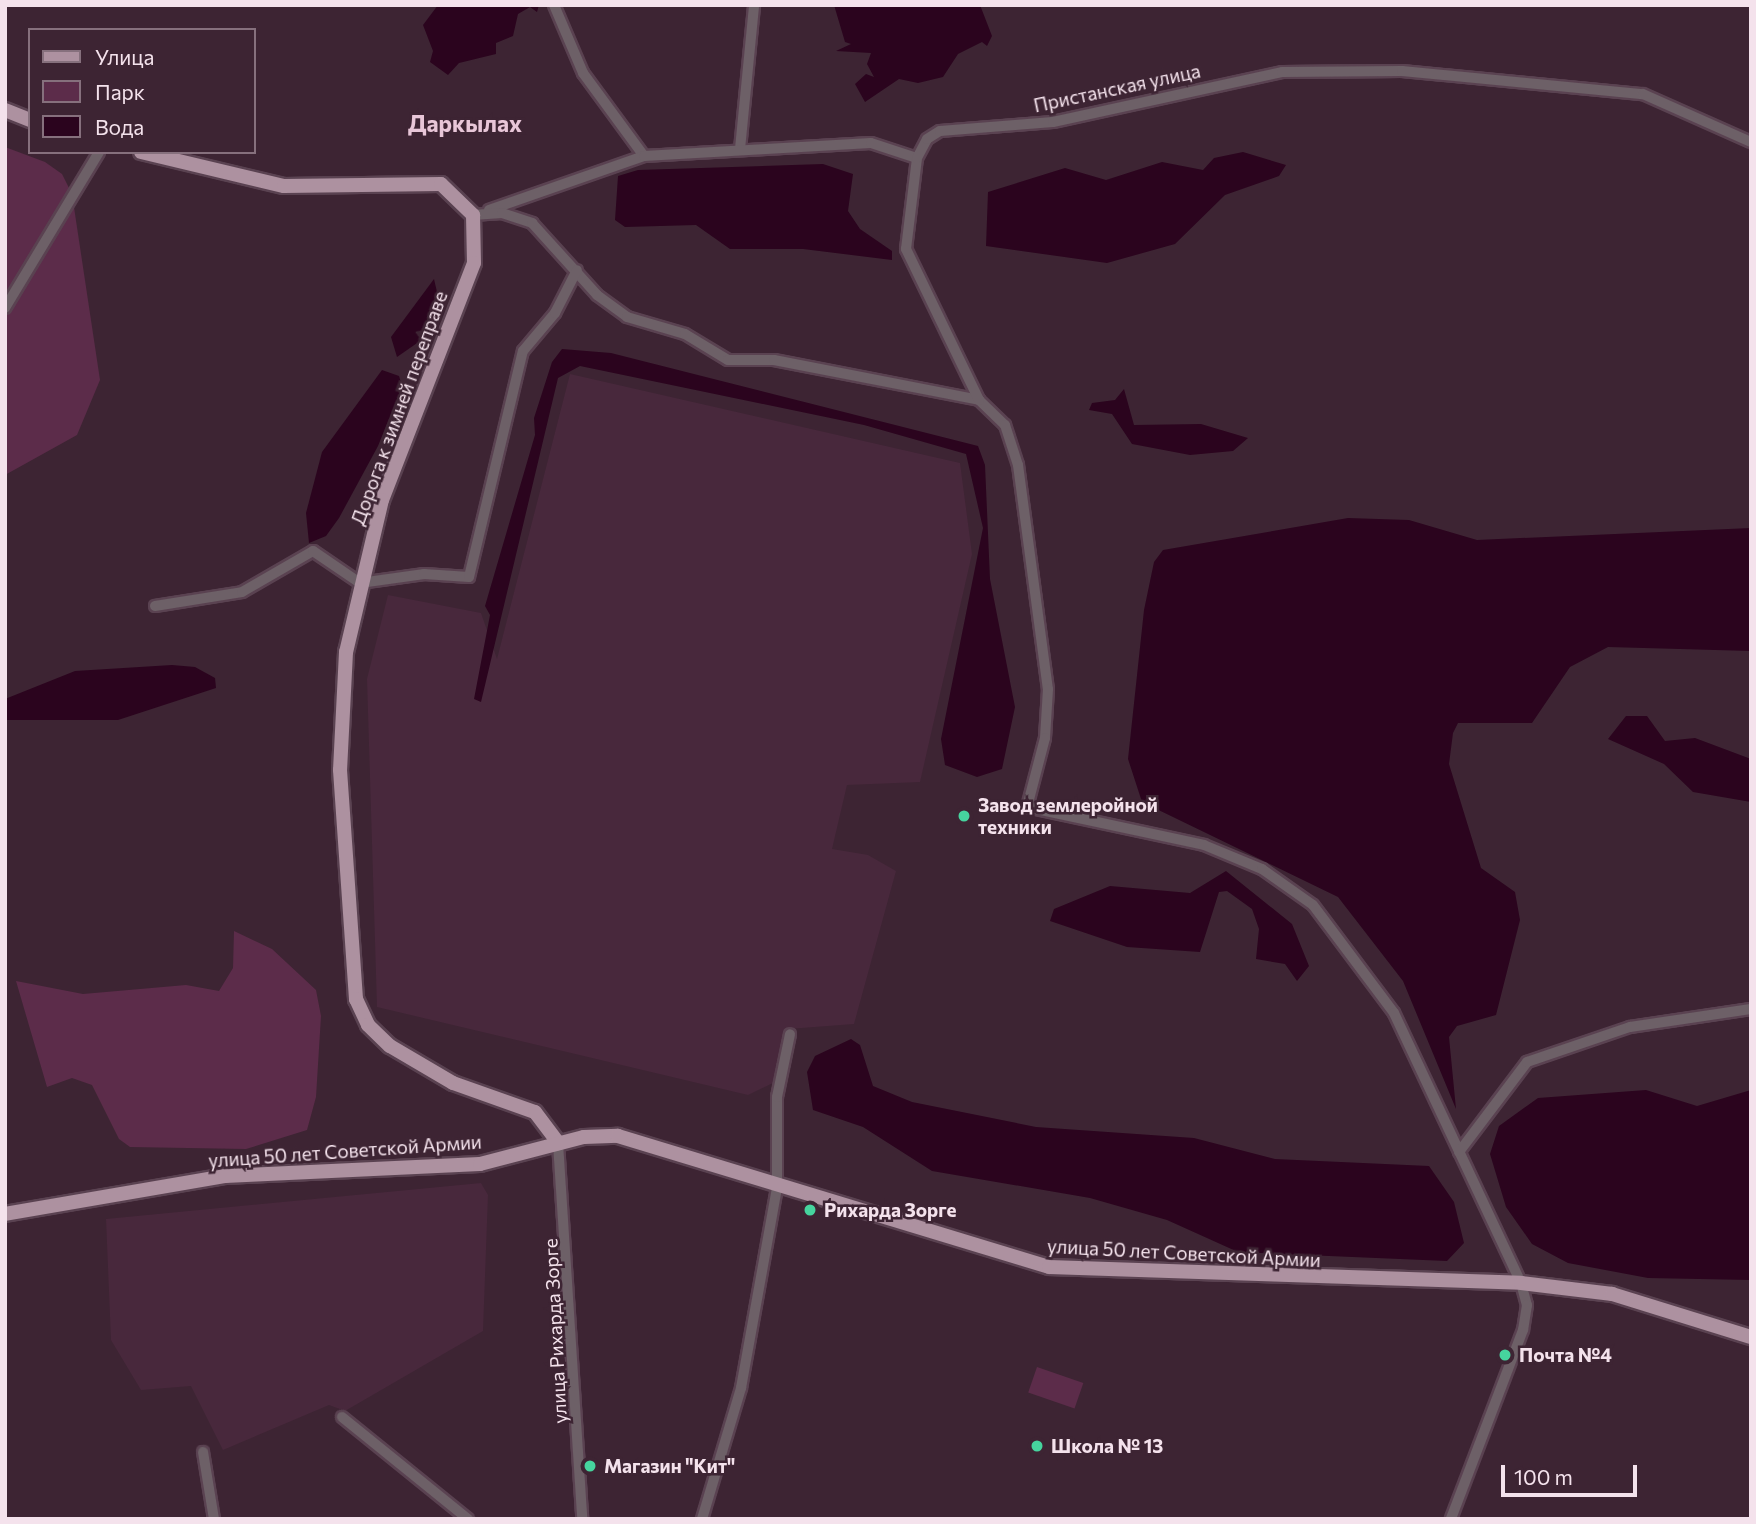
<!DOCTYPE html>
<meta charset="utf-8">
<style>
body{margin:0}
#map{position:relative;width:1756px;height:1524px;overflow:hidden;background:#3d2433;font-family:Commissioner,sans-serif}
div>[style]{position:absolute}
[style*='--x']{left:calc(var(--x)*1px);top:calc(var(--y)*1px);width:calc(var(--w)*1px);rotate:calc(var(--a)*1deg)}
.built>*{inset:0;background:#48283c}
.green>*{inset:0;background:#5c2c4a;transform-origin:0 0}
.water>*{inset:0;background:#2b041e}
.roads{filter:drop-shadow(2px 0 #5a4251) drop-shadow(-2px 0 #5a4251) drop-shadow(0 2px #5a4251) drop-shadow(0 -2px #5a4251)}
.minor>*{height:10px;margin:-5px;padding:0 5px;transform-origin:5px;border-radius:5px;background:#6d6067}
.major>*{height:14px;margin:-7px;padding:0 7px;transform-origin:7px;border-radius:7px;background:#ad91a0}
.dots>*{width:19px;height:19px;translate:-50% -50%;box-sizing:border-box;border:4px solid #3d2433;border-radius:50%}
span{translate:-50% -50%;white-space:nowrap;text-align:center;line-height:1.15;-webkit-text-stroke:5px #3d2433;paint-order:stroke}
.street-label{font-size:19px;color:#f4e2ec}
.poi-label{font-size:19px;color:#f4e2ec;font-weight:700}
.left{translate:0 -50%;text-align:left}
.quarter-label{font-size:23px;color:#e8c6d8;font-weight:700}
.frame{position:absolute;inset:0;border:7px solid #f4e2ec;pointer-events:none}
.legend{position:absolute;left:28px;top:28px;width:228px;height:126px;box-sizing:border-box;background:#3d2433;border:2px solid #86707d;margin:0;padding:9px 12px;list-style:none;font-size:21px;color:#f4e2ec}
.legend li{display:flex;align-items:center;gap:14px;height:35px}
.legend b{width:35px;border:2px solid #86707d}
.scale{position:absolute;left:1501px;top:1465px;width:136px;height:32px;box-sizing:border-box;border:4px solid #f4e2ec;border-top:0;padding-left:9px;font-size:21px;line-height:24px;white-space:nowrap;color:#f4e2ec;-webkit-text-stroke:5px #3d2433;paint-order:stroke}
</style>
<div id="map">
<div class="built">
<div style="clip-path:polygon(570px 374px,960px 463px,972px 554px,920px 782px,847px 785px,832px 849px,868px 855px,896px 871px,854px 1024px,788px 1029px,775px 1082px,748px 1095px,377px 1007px,367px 679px,388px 595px,481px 613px,497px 659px)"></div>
<div style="clip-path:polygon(481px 1183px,488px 1195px,483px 1331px,345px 1411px,329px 1405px,223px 1450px,191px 1386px,141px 1390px,111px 1340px,106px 1219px)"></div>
</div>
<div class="green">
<div style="clip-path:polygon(5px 147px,45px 162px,62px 174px,72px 194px,100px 380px,77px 435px,5px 475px)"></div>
<div style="clip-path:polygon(234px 931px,272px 949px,316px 990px,321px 1016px,316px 1097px,307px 1130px,246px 1149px,130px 1147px,119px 1139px,92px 1085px,72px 1078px,47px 1087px,16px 981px,83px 994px,186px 985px,219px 991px,233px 968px)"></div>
<div style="left:1037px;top:1367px;width:49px;height:27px;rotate:19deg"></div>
</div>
<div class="water">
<div style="clip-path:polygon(438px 5px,539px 5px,537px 12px,530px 7px,518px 14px,513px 36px,496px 43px,496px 54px,459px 63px,448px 75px,430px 62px,433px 51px,423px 25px)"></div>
<div style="clip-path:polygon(834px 5px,980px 5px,992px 36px,987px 46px,982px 42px,958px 54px,943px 77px,918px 83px,899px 79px,865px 102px,855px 84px,866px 74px,874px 77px,867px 64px,871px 53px,836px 51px,851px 44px,845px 42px)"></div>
<div style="clip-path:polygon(1243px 152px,1286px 165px,1279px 176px,1225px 195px,1175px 244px,1107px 263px,986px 246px,988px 192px,1065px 168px,1106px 180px,1162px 162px,1203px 170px,1214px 158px)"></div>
<div style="clip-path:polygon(823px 164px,853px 174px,848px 211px,860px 229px,892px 251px,892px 260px,803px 249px,730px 249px,696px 225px,625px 227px,615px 220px,618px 176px,638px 170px)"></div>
<div style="clip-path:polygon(434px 279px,437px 292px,420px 341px,397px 357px,391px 337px)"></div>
<div style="clip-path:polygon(562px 349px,611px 353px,978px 446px,985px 465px,990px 579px,1015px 707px,1002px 769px,977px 777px,945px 765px,941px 739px,983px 528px,966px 454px,864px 425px,580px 366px,558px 378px,481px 702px,474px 699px,490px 615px,485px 606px,535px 435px,534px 418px,552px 362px)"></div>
<div style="clip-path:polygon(382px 370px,399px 376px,402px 386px,378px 446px,339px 518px,326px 536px,309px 543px,306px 513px,322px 452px)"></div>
<div style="clip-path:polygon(1124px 389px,1134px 425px,1201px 424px,1248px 438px,1233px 451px,1190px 455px,1132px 444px,1112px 414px,1089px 410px,1092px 403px,1115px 400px)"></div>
<div style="clip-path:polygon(1348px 518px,1409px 520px,1477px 540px,1751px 528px,1751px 651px,1608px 647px,1570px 667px,1532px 723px,1458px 723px,1453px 733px,1449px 764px,1481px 868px,1515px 892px,1520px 920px,1496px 1015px,1457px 1026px,1449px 1037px,1456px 1109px,1403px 981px,1338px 897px,1142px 802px,1128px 759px,1144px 610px,1154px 562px,1163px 550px)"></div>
<div style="clip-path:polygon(172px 665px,195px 667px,215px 678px,216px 688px,118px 720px,5px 720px,5px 699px,75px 671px)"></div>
<div style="clip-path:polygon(1626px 716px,1647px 716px,1665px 741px,1695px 738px,1751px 759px,1751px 802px,1693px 792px,1664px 764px,1608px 739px)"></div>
<div style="clip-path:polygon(1226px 871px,1292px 924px,1309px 966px,1297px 981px,1285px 964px,1256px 959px,1259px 929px,1252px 909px,1227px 891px,1219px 892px,1200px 952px,1127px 947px,1050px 921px,1054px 909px,1110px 886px,1190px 893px)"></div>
<div style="clip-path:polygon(851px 1039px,860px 1045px,873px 1086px,912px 1102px,1036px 1127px,1194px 1138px,1275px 1159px,1429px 1166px,1454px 1202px,1464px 1243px,1447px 1261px,1238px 1252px,1167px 1220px,1090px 1198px,932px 1171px,863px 1127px,813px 1110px,807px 1072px,815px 1056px)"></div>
<div style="clip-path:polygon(1646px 1090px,1697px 1106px,1751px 1090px,1751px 1280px,1648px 1278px,1568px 1263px,1532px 1244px,1506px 1207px,1490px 1154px,1499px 1126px,1538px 1098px)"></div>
</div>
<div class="roads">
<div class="minor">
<div style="--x:554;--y:5;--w:74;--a:66.9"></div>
<div style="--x:583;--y:73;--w:103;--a:53.7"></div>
<div style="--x:740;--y:149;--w:145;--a:-84.4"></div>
<div style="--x:489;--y:210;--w:164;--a:-19.2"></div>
<div style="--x:644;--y:156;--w:227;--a:-3.3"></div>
<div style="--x:871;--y:143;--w:48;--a:18.1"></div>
<div style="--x:473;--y:215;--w:29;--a:-4"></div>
<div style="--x:502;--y:213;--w:32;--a:18"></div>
<div style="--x:532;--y:223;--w:97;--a:47.9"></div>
<div style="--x:597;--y:295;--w:37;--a:36"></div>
<div style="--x:627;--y:317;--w:60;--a:16.3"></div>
<div style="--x:685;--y:334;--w:50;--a:31.2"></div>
<div style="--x:728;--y:360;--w:46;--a:0"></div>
<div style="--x:774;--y:360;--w:209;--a:11"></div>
<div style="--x:979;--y:400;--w:36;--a:44"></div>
<div style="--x:1005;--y:425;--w:42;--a:72"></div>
<div style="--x:1018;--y:465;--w:226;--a:82.4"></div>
<div style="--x:1048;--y:689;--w:49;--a:93.5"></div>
<div style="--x:1045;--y:738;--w:71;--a:104.6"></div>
<div style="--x:1027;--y:807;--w:181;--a:12.1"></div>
<div style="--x:1204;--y:845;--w:63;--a:22.5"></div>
<div style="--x:1262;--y:869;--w:62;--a:35.2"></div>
<div style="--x:1313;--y:905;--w:135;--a:53.1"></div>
<div style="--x:1394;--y:1013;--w:298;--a:64.8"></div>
<div style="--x:1521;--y:1283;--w:23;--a:75"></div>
<div style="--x:1527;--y:1305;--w:25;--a:99"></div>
<div style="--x:1523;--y:1330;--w:202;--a:110.9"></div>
<div style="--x:5;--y:308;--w:182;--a:-58.9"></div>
<div style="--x:979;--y:400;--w:168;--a:-115.8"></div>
<div style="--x:906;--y:249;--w:92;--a:-83.1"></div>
<div style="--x:917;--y:158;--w:21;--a:-62"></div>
<div style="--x:927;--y:139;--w:15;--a:-32"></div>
<div style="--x:940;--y:131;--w:113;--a:-4.6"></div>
<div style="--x:1053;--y:122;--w:234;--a:-12.3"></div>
<div style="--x:1282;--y:72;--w:120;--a:-0.5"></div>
<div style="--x:1402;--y:71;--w:242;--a:5.5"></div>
<div style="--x:1643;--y:94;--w:118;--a:24"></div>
<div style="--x:155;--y:606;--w:88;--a:-9.1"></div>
<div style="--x:242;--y:592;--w:82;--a:-30"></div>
<div style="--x:313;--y:551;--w:57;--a:34.2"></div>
<div style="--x:360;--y:583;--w:65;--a:-8"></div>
<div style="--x:424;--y:574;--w:45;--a:3.8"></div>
<div style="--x:469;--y:577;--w:232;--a:-76.6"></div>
<div style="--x:523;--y:351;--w:50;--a:-49.9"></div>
<div style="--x:555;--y:313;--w:48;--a:-62.9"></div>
<div style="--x:558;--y:1143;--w:377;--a:86.3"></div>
<div style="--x:1459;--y:1152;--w:113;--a:-52.9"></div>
<div style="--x:1527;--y:1062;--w:109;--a:-18.8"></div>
<div style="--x:1630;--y:1027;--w:122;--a:-8.5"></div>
<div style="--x:342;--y:1417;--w:162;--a:39"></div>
<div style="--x:203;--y:1452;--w:68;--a:80.7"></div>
<div style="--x:702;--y:1519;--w:137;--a:-73.4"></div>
<div style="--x:741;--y:1388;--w:204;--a:-79.8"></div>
<div style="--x:777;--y:1187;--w:90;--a:-90"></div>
<div style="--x:777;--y:1097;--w:64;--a:-78.3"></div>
</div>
<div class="major">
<div style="--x:5;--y:110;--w:27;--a:22"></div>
<div style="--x:141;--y:152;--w:147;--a:13.4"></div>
<div style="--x:284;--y:186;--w:157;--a:-0.7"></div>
<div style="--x:441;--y:184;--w:45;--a:44.1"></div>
<div style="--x:473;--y:215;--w:48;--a:88.8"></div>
<div style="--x:474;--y:263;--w:254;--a:111.2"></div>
<div style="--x:382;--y:500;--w:156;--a:103.3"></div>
<div style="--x:346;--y:652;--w:118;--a:92.9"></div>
<div style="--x:340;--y:770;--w:230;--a:86"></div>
<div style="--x:356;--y:999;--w:29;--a:65"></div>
<div style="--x:368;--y:1025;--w:30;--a:44"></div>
<div style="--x:390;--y:1046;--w:73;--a:30.4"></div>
<div style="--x:453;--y:1083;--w:87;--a:19.5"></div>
<div style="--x:535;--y:1112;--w:39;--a:53"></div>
<div style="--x:5;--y:1214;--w:223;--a:-9.8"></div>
<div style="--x:225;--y:1176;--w:255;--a:-2.7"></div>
<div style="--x:480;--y:1164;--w:107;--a:-14.6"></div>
<div style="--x:584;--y:1137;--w:34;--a:-2"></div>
<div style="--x:618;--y:1136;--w:450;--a:16.9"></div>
<div style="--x:1049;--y:1267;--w:472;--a:1.9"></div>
<div style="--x:1521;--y:1283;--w:92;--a:6.9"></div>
<div style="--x:1612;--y:1294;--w:145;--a:17.2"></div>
</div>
</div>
<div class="dots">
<div style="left:964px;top:816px;background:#46d49e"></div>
<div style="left:810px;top:1210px;background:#46d49e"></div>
<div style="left:1505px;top:1355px;background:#46d49e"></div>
<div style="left:1037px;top:1446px;background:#46d49e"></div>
<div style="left:590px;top:1466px;background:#46d49e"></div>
</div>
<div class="street-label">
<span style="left:1117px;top:88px;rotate:-12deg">Пристанская улица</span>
<span style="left:399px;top:408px;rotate:-70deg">Дорога к зимней переправе</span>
<span style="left:345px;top:1151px;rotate:-4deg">улица 50 лет Советской Армии</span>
<span style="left:1184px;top:1253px;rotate:3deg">улица 50 лет Советской Армии</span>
<span style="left:555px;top:1331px;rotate:-93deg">улица Рихарда Зорге</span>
</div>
<div class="poi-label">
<span class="left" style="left:978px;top:816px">Завод землеройной<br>техники</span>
<span class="left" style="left:824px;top:1210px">Рихарда Зорге</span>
<span class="left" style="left:1519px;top:1355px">Почта №4</span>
<span class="left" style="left:1051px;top:1446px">Школа № 13</span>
<span class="left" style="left:604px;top:1466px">Магазин "Кит"</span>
</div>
<div class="quarter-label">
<span style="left:465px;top:123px">Даркылах</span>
</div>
<div class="frame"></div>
<ul class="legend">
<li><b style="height:9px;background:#ad91a0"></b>Улица</li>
<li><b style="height:19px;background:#5c2c4a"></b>Парк</li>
<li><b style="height:19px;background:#2b041e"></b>Вода</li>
</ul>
<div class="scale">100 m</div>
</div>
